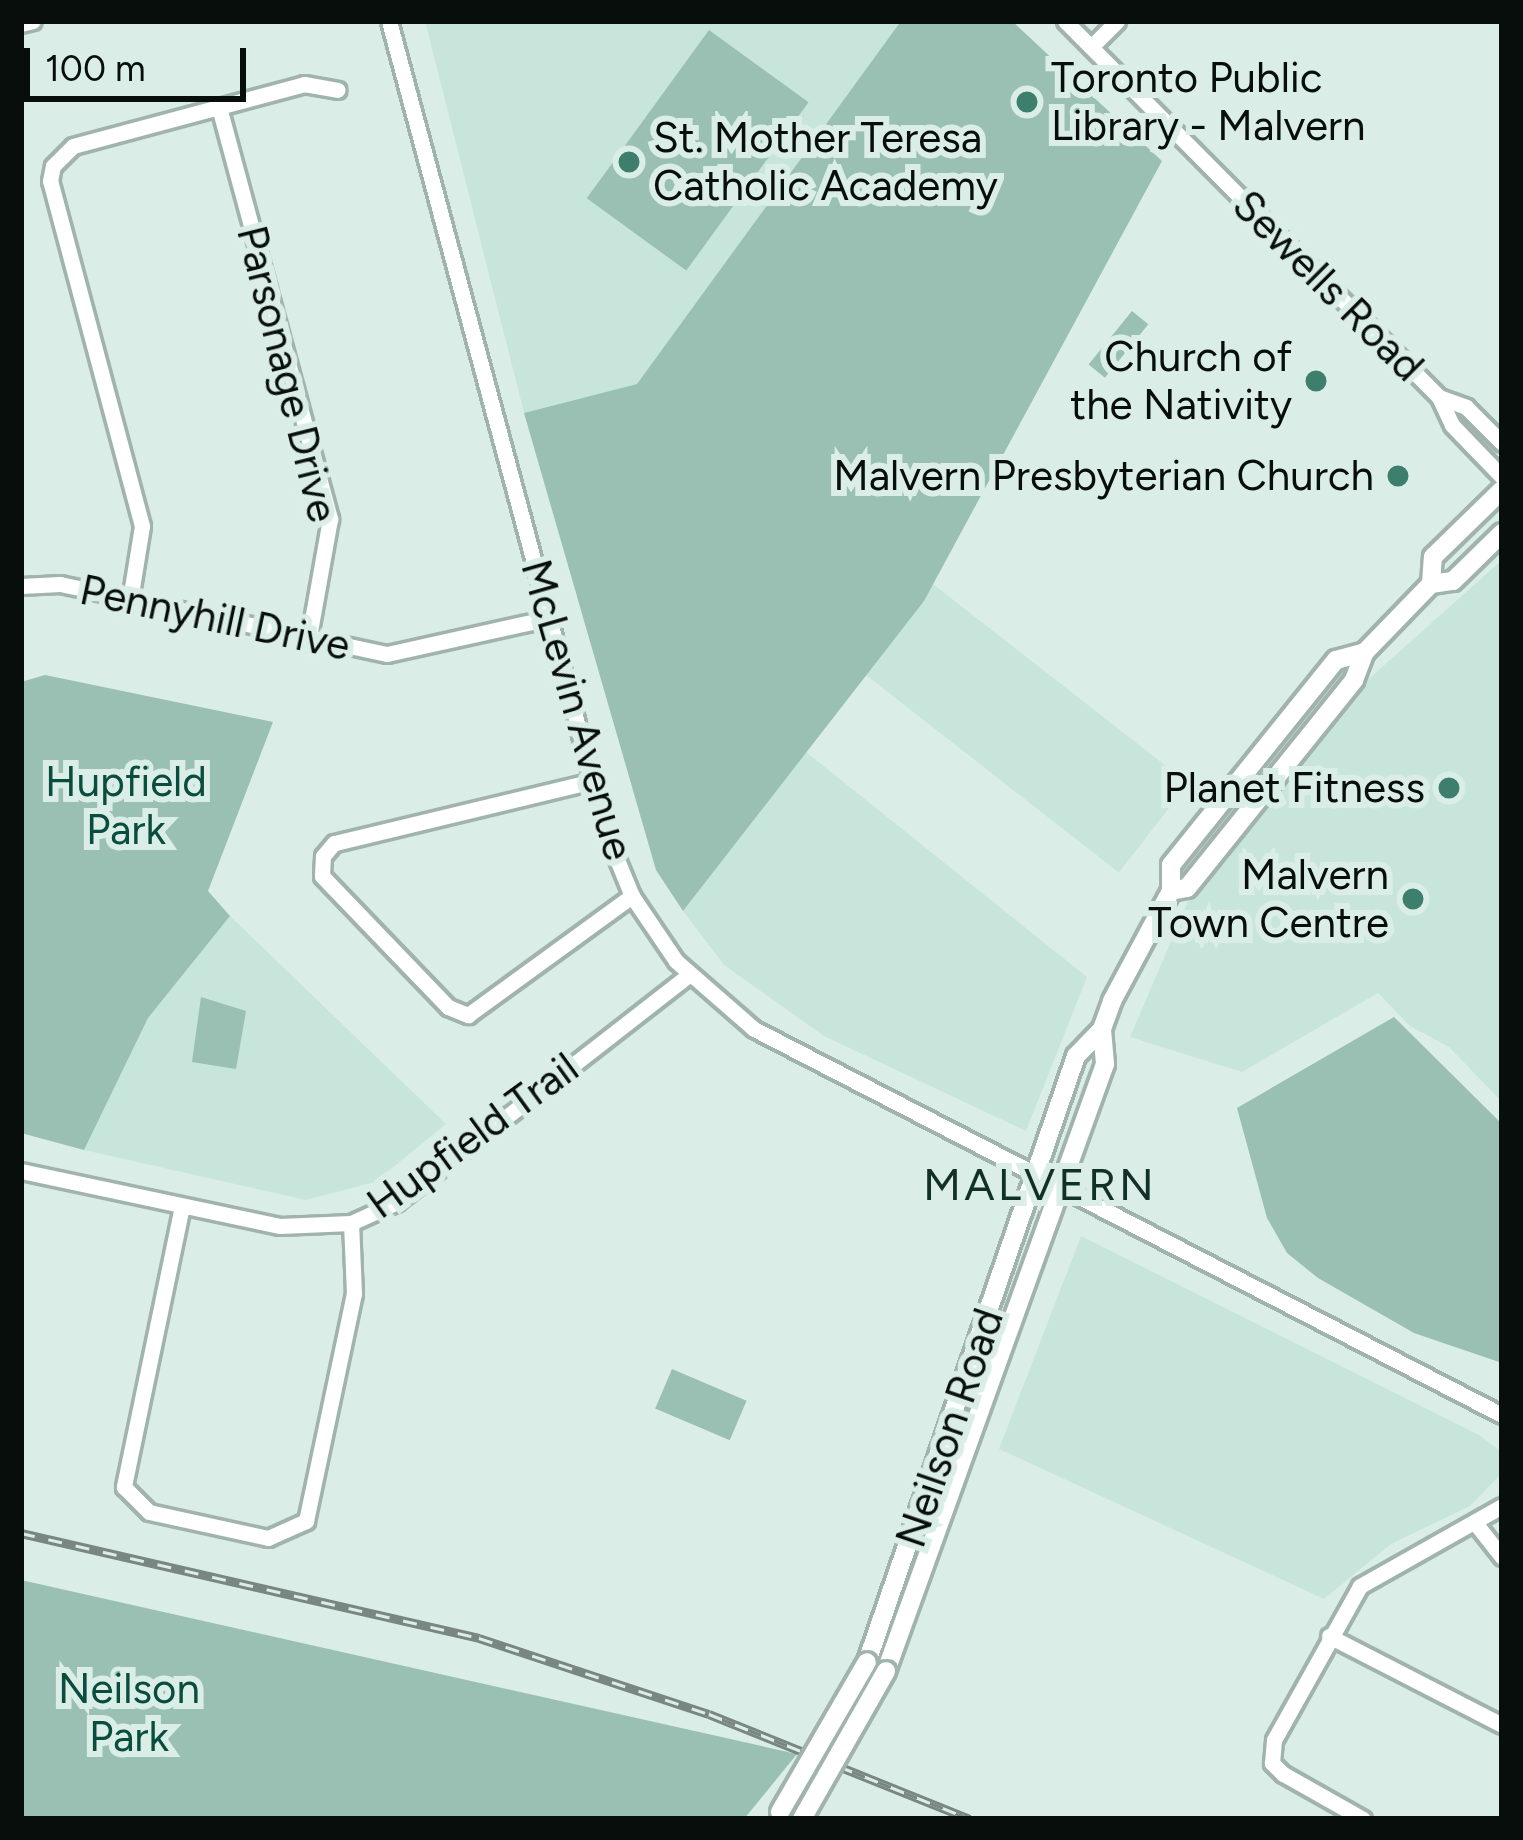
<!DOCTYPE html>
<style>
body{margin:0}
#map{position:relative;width:1523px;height:1840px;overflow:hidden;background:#daeee7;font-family:Figtree,sans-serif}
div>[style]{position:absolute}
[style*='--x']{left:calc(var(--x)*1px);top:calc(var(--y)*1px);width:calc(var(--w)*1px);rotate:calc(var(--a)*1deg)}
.built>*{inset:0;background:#c8e5db;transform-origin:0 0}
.green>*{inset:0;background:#9abfb3;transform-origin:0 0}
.roads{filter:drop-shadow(3px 0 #a1b3ad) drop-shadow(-3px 0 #a1b3ad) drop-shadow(0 3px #a1b3ad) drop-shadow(0 -3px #a1b3ad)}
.minor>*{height:15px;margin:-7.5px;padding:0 7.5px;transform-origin:7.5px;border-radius:7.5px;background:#fff}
.major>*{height:18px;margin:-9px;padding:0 9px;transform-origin:9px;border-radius:9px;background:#fff}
.rail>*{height:9px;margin-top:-4.5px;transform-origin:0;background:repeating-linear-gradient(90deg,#daeee7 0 14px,#798681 0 28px);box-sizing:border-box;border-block:3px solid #798681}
.bridges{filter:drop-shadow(3px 0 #a1b3ad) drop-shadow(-3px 0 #a1b3ad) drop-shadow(0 3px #a1b3ad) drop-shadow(0 -3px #a1b3ad)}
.major-bridge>*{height:18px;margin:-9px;padding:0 9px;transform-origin:9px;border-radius:9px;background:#fff}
.dots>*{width:33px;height:33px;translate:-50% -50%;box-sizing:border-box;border:6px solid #daeee7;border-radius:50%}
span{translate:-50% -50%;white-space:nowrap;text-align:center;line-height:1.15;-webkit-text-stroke:12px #daeee7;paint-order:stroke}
.poi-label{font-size:42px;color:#080e0c}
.left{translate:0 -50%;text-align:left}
.right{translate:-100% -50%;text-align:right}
.street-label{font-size:42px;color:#080e0c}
.park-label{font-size:42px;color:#0a4c3e}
.neighbourhood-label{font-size:45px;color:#113028;letter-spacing:3px}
.frame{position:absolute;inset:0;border:24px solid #080e0c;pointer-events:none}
.scale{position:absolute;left:24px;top:48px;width:222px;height:54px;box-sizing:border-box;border:6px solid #080e0c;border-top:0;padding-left:15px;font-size:36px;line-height:42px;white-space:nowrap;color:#080e0c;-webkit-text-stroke:9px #daeee7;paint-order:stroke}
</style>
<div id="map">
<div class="built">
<div style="clip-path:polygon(425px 21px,901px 21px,637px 384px,524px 413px)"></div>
<div style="clip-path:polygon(1502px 560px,1502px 1102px,1449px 1047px,1410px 1026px,1378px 993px,1242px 1072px,1130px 1037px,1195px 885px,1362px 685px)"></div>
<div style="left:933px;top:584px;width:324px;height:113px;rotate:38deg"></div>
<div style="clip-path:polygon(806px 752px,1087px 977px,1026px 1131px,824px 1036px,724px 965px,683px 911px)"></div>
<div style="clip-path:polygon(230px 916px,446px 1124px,375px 1182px,306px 1200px,84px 1150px,148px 1018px)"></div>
<div style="clip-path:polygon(1081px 1236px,1479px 1435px,1502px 1452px,1502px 1473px,1470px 1506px,1391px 1544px,1324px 1599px,999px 1449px)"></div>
</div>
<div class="green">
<div style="clip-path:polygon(901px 21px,1012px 21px,1162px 161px,924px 601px,683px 911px,656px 870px,524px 413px,637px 384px)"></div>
<div style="left:709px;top:30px;width:123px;height:208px;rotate:36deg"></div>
<div style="left:1132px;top:311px;width:21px;height:69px;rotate:39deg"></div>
<div style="clip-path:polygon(45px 675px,273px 722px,208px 891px,230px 916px,148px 1018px,84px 1150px,21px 1133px,21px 682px)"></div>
<div style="clip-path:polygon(201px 997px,246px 1011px,236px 1069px,192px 1062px)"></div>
<div style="clip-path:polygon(1394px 1017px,1502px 1124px,1502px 1363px,1414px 1333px,1318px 1278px,1287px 1253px,1267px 1218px,1237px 1108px)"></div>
<div style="left:672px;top:1369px;width:81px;height:43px;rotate:23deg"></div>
<div style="clip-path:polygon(21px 1580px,797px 1754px,744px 1819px,21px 1819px)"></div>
</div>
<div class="roads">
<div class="minor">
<div style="--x:389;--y:21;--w:843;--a:75.01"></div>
<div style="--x:607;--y:835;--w:66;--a:67.7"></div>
<div style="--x:632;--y:896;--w:78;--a:55.9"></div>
<div style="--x:676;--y:961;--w:103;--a:41.1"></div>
<div style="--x:754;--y:1029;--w:842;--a:27.3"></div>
<div style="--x:1065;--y:21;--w:530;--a:45.15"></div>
<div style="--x:1439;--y:397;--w:31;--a:65"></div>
<div style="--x:1452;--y:425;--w:72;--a:46.1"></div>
<div style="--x:21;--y:24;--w:12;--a:-14"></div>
<div style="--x:1091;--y:47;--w:37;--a:-45"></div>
<div style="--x:219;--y:107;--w:427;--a:74.9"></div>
<div style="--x:330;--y:519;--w:125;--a:100.1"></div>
<div style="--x:1439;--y:397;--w:29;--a:20"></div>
<div style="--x:1466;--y:407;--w:51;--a:45"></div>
<div style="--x:21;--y:586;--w:39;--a:-3"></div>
<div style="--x:60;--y:584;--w:334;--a:12.1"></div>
<div style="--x:387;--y:654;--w:166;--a:-12.5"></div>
<div style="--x:130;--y:600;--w:75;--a:-80.8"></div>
<div style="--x:142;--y:526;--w:357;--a:-104.9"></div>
<div style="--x:50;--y:181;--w:15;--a:-79"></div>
<div style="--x:53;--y:166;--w:28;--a:-45"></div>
<div style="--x:73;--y:146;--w:239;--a:-15"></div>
<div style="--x:304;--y:84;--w:34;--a:10"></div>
<div style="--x:593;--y:781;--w:266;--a:166.5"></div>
<div style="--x:334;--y:843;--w:17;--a:130"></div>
<div style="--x:323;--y:856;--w:20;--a:93"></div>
<div style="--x:322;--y:876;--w:182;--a:46.1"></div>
<div style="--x:448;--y:1007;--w:22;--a:22"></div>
<div style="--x:468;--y:1015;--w:203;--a:-36"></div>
<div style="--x:21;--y:1171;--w:265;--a:12"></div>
<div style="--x:280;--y:1226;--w:71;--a:-2.4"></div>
<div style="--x:351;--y:1223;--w:51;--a:-24.5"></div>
<div style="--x:397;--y:1202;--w:370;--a:-37.9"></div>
<div style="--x:182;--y:1206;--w:287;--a:101.7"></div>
<div style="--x:124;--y:1487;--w:35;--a:45"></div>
<div style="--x:149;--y:1512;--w:122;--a:12.3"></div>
<div style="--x:268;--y:1538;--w:42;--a:-24.1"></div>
<div style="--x:306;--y:1521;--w:232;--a:-78.1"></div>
<div style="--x:354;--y:1294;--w:71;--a:-92.4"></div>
<div style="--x:1476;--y:1524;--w:42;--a:51.8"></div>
<div style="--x:1329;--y:1636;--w:195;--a:27.2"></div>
<div style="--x:1363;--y:1819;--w:92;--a:-150.6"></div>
<div style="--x:1283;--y:1774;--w:16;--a:-135"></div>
<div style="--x:1272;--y:1763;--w:23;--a:-85"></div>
<div style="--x:1274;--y:1740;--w:176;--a:-60.8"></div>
<div style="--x:1360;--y:1586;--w:163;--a:-29.4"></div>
</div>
<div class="major">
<div style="--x:1431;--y:584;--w:27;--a:-86"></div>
<div style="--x:1433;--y:557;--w:96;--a:-44.2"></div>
<div style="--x:1171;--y:891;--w:16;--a:-11"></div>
<div style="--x:1187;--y:888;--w:267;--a:-51.2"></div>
<div style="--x:1354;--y:680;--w:30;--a:-69"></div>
<div style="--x:1365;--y:652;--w:95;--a:-45.9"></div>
<div style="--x:1431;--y:584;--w:22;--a:-8"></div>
<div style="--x:1453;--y:581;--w:69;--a:-44.4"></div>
<div style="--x:867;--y:1662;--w:641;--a:-70.97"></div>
<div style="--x:1076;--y:1056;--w:37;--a:-46"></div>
<div style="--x:886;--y:1671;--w:645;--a:-70.16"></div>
<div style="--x:1105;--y:1064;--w:35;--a:-95"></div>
<div style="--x:1102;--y:1029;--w:30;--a:-70"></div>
<div style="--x:1112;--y:1001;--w:125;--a:-61.8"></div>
<div style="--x:1171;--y:891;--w:26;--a:-90"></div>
<div style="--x:1171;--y:865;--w:263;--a:-51.2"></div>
<div style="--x:1336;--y:660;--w:30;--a:-15"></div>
</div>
</div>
<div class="rail">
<div style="--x:21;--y:1533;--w:470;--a:12.9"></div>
<div style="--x:479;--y:1638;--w:242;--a:18.3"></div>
<div style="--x:709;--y:1714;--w:281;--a:21.9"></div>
</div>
<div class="bridges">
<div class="major-bridge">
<div style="--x:780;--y:1812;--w:173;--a:-59.9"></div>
<div style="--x:802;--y:1819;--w:170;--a:-60.4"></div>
</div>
</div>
<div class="dots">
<div style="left:1027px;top:102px;background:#3e7e6d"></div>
<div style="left:629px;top:162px;background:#3e7e6d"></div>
<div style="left:1316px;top:381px;background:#3e7e6d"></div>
<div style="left:1398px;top:476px;background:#3e7e6d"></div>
<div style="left:1449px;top:788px;background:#3e7e6d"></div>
<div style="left:1413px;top:899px;background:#3e7e6d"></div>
</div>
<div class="poi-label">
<span class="left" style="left:1051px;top:102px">Toronto Public<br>Library - Malvern</span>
<span class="left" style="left:653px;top:162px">St. Mother Teresa<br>Catholic Academy</span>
<span class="right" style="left:1292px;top:381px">Church of<br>the Nativity</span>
<span class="right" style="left:1374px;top:476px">Malvern Presbyterian Church</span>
<span class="right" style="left:1425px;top:788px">Planet Fitness</span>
<span class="right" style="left:1389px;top:899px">Malvern<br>Town Centre</span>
</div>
<div class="street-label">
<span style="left:1328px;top:286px;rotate:45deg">Sewells Road</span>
<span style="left:287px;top:374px;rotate:76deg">Parsonage Drive</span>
<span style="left:215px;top:618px;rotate:12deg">Pennyhill Drive</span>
<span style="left:577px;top:710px;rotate:74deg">McLevin Avenue</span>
<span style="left:473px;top:1136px;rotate:-36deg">Hupfield Trail</span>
<span style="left:950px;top:1428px;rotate:-71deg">Neilson Road</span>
</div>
<div class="park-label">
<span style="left:126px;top:806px">Hupfield<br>Park</span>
<span style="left:129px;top:1713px">Neilson<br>Park</span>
</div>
<div class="neighbourhood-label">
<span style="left:1040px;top:1185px">MALVERN</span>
</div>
<div class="frame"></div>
<div class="scale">100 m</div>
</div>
